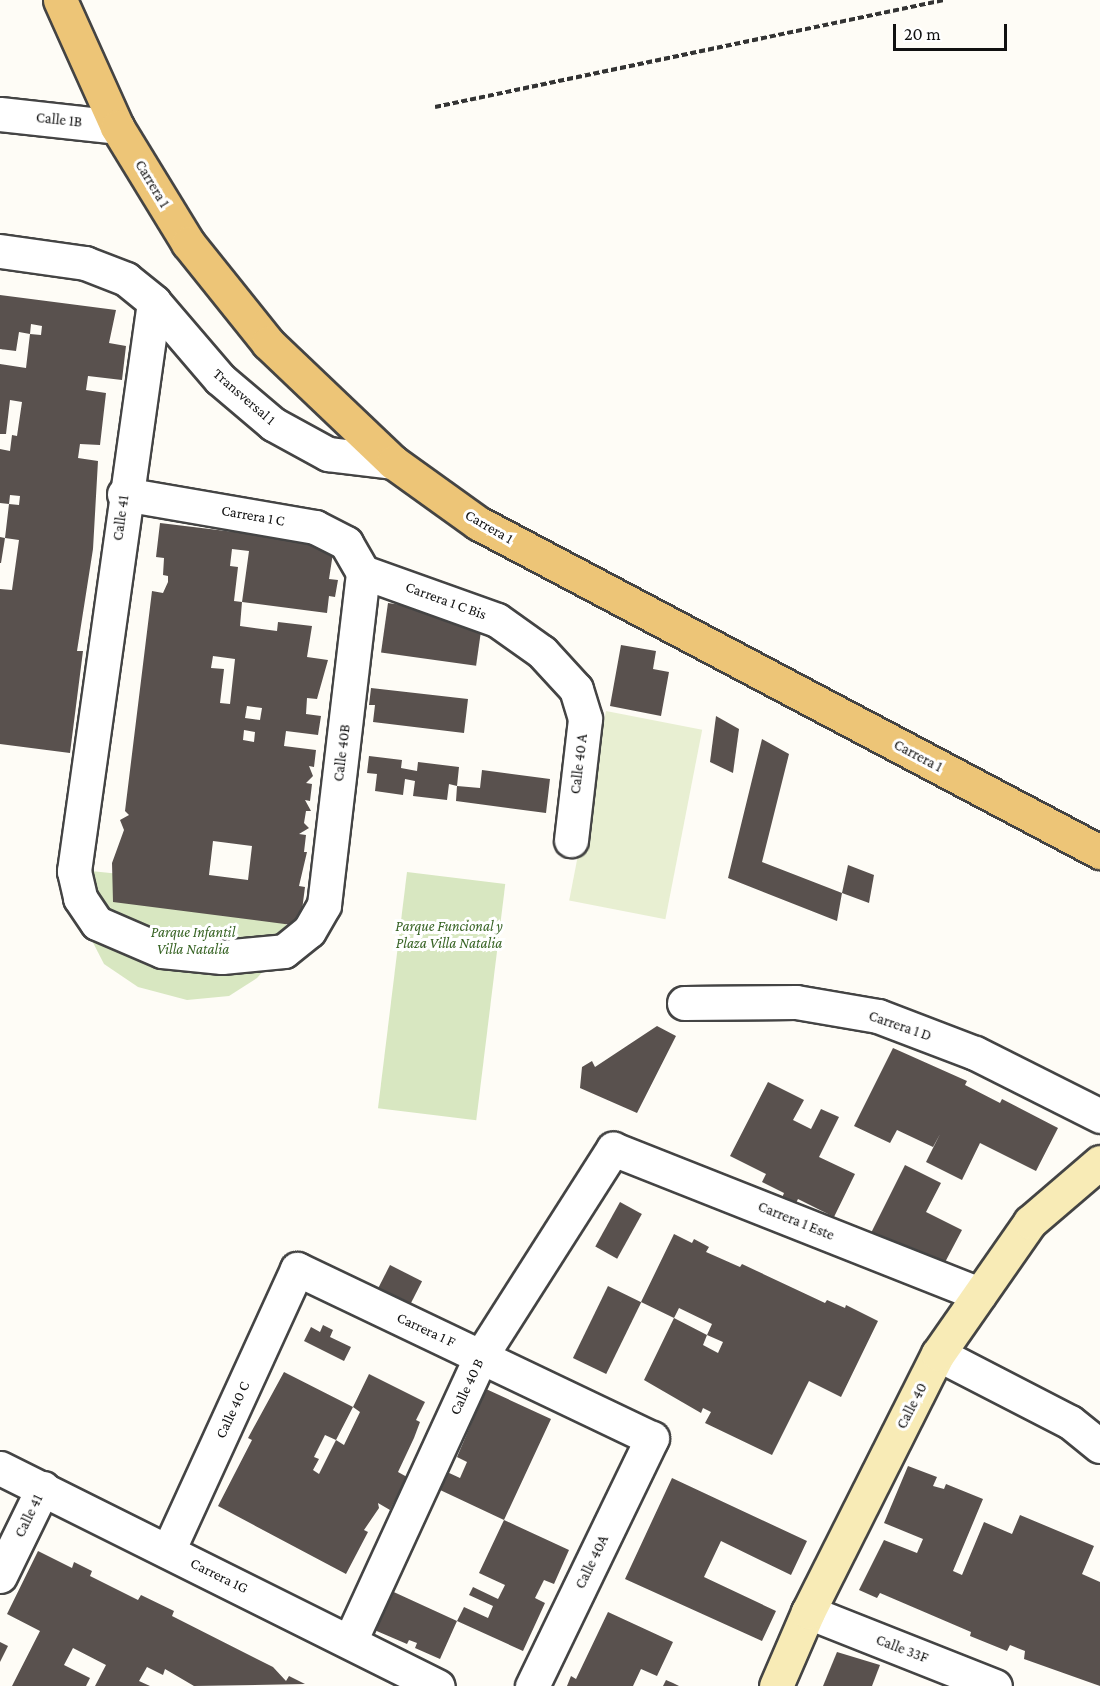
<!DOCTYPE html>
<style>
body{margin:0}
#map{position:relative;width:1100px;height:1686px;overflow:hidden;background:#fefcf6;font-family:"Crimson Pro",serif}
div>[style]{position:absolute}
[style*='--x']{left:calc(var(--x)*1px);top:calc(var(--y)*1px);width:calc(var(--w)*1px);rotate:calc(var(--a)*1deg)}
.green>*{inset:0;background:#d8e7c1;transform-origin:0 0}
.pitch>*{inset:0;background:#e8efd2;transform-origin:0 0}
.building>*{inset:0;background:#59514e;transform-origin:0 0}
.path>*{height:4px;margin-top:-2px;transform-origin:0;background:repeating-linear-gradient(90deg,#333 0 6px,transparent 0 9px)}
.roads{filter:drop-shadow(2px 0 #444) drop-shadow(-2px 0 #444) drop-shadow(0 2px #444) drop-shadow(0 -2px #444)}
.street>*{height:33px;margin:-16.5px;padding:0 16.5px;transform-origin:16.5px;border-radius:16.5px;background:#fff}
.secondary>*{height:33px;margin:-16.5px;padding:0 16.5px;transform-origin:16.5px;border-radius:16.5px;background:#f8ebb6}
.primary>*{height:33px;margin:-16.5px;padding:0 16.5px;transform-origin:16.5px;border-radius:16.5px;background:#edc577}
span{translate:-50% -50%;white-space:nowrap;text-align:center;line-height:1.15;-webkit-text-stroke:6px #fff;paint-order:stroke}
.street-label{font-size:15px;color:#111}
.park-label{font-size:15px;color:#386425;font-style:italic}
.scale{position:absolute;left:893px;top:24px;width:114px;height:27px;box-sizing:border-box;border:3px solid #111;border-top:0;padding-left:8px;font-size:18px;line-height:21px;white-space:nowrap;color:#111;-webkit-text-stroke:4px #fff;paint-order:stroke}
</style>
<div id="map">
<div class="green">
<div style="clip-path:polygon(91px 871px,291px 892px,282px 950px,257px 978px,229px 996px,187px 1000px,138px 987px,104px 964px,85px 927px)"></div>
<div style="left:407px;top:872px;width:99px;height:238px;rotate:7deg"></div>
</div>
<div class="pitch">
<div style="left:606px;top:711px;width:98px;height:193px;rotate:11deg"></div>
</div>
<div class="building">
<div style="clip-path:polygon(evenodd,0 295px,116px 310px,109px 343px,126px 346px,122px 380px,88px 376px,86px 390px,106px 393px,100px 445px,80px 444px,78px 458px,98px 461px,93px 549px,77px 651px,83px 651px,70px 753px,0 744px,0 589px,12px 590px,19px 540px,5px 538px,9px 504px,0 503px,0 449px,10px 451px,12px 435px,17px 436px,22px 402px,10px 400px,6px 434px,0 434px,0 364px,26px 368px,30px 334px,41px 335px,42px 326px,31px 324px,30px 334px,19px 332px,16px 351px,0 349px,0 295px,10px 495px,20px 496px,19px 505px,9px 504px,10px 495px)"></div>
<div style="clip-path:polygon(evenodd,160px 523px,251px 534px,252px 529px,274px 532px,273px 537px,276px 534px,287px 535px,287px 539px,327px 544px,326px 552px,333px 553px,329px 579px,338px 580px,335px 597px,329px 596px,327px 613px,242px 602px,249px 551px,232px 549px,230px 566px,238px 567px,234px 601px,242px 602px,240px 626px,277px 631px,278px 622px,312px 626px,307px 657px,328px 660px,317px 699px,307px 698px,306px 714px,321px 716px,318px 735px,286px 731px,284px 746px,316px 750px,314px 767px,309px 766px,313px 776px,306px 783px,312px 784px,310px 801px,305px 800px,311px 811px,306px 811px,304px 823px,309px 828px,299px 834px,306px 835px,304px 852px,307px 852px,299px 886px,305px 887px,300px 926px,113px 902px,112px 863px,124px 830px,120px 820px,129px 815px,125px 811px,152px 591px,163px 593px,168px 582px,168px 576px,163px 575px,164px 558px,156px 557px,160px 523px,213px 656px,235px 659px,230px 704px,220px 703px,224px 669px,211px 668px,213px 656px,160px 523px,247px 706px,262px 708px,260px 720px,245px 718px,247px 706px,160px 523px,244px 730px,255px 732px,254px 742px,243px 740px,244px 730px,160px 523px,213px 841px,252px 846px,248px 880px,209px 875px,213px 841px)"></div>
<div style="clip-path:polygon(0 537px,5px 538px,1px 563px,0 563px)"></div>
<div style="left:388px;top:603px;width:96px;height:50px;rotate:8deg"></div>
<div style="clip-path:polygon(621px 645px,656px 651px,653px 669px,669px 672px,661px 716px,610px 706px)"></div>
<div style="clip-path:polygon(371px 688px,468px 699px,464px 733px,373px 722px,375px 705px,369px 705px)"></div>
<div style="clip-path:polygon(716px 716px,739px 729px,733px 773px,710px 762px)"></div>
<div style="clip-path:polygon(762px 739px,789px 754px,762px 862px,842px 893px,837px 921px,728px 878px)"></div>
<div style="clip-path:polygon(369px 756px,402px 760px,401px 768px,417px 771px,418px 762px,459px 767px,457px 786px,449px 784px,447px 800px,413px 796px,415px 781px,405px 779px,403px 795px,375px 791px,377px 774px,367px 773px)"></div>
<div style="clip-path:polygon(482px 770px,550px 779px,546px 813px,456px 801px,457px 786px,480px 788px)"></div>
<div style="clip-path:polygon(848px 865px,874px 875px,869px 903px,842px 893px)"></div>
<div style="clip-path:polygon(657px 1026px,676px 1036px,637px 1113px,580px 1088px,582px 1067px,592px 1061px,595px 1067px)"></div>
<div style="clip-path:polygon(893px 1048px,967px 1081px,965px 1085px,1000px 1103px,1002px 1099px,1058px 1128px,1036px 1171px,980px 1143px,962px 1180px,926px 1162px,940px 1134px,933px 1147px,897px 1130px,890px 1143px,854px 1126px)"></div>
<div style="clip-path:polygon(768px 1082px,804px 1100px,793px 1120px,811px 1129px,821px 1109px,839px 1117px,819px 1157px,855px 1174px,834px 1217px,798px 1199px,795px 1205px,782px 1198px,784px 1193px,762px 1182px,766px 1174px,730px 1156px)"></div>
<div style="clip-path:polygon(905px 1165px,941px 1183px,926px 1212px,962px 1230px,942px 1268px,871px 1233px)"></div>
<div style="left:620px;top:1202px;width:25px;height:51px;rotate:29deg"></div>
<div style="clip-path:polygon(674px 1234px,692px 1243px,694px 1239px,709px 1247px,706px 1252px,740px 1267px,742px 1264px,825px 1303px,827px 1300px,845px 1308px,846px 1305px,878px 1321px,841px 1397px,809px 1381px,772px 1455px,705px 1423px,711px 1412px,703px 1408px,701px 1413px,644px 1380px,674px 1318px,707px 1335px,703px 1345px,718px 1353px,723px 1342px,707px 1335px,712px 1324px,679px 1308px,674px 1318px,641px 1302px)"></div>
<div style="left:390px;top:1265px;width:36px;height:30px;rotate:27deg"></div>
<div style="left:608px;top:1286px;width:37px;height:80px;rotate:26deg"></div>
<div style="clip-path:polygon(323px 1325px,333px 1330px,330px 1337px,351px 1347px,344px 1361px,304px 1341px,311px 1327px,320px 1332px)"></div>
<div style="clip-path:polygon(284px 1372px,353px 1407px,336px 1440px,325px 1435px,314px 1457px,319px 1459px,313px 1470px,319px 1474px,336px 1440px,344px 1445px,360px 1412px,353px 1407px,369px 1374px,425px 1402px,416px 1420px,420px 1422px,414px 1438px,398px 1472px,407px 1477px,390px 1510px,378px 1503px,379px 1508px,364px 1530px,368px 1532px,346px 1574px,218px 1506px,252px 1440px,248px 1438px)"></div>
<div style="clip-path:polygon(486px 1389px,551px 1419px,504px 1520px,438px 1489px,447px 1472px,460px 1478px,467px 1462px,457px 1457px)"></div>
<div style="clip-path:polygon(908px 1466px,937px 1477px,933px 1486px,944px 1489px,946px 1484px,983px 1499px,953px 1571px,962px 1575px,984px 1522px,1012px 1534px,1020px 1515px,1094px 1546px,1082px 1574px,1100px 1582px,1100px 1686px,1024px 1659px,1025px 1651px,1010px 1645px,1007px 1651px,970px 1636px,971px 1632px,880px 1593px,877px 1598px,859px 1590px,884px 1540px,917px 1553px,923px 1539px,884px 1523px)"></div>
<div style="clip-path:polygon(672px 1478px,807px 1541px,791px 1575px,721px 1541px,704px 1577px,776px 1611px,762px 1641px,625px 1579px)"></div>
<div style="clip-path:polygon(504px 1520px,569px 1550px,554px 1584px,544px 1580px,535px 1598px,545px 1603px,523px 1651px,457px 1621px,440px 1659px,415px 1648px,417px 1643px,409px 1640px,407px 1644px,372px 1629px,385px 1588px,457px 1621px,464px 1607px,488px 1618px,493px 1606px,469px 1595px,473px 1587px,498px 1599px,505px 1585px,479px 1573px)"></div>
<div style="clip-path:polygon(38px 1551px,72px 1568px,74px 1562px,92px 1571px,90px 1576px,138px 1600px,141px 1595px,174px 1611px,172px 1616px,273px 1667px,286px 1681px,289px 1676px,305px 1684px,194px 1686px,165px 1669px,163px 1675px,147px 1667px,139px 1681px,150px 1686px,95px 1686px,106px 1665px,73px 1648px,64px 1665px,90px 1678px,86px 1686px,12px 1686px,40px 1631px,7px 1614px)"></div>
<div style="clip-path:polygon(608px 1612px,673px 1642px,657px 1676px,641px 1669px,633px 1686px,567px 1686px,571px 1676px,576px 1679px)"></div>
<div style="clip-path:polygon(0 1642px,8px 1646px,0 1662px)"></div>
<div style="clip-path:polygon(837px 1652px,880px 1665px,872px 1686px,823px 1686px)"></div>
<div style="clip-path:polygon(666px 1680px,673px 1683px,679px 1686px,663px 1686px)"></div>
</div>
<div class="path">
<div style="--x:435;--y:107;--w:520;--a:-11.87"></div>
</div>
<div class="roads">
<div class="street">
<div style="--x:0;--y:114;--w:118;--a:6.3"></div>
<div style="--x:0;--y:251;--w:86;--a:8"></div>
<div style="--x:85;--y:263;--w:44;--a:21.3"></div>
<div style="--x:126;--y:279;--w:36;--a:39"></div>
<div style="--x:154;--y:302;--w:101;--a:49.4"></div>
<div style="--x:220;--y:379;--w:70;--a:40.3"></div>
<div style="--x:273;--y:424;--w:63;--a:28.6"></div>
<div style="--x:328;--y:454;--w:65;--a:7"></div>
<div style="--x:154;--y:302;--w:575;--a:98"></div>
<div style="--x:74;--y:871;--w:28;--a:77"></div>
<div style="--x:80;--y:898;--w:30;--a:56"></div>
<div style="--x:97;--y:923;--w:71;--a:23.3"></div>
<div style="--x:162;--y:951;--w:60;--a:5.7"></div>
<div style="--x:222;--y:957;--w:62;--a:-5.5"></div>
<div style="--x:284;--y:951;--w:32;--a:-39"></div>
<div style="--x:309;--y:931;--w:30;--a:-60"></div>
<div style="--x:324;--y:905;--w:335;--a:-83.3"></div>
<div style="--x:124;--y:494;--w:194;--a:9.8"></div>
<div style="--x:315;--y:527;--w:35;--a:27"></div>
<div style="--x:346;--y:543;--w:34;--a:60"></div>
<div style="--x:363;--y:572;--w:142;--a:19.7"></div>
<div style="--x:497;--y:620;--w:55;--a:35.4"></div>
<div style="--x:542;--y:652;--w:50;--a:47.4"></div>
<div style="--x:576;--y:689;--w:31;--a:73"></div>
<div style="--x:585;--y:719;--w:122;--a:96.6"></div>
<div style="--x:684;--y:1003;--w:112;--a:-0.5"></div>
<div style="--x:796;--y:1002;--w:83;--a:9.7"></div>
<div style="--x:878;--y:1016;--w:104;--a:20.9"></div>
<div style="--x:975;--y:1053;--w:140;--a:26.7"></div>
<div style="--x:938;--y:1354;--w:148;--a:27.3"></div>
<div style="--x:1070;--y:1422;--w:38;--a:39"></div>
<div style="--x:0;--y:1468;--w:489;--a:26.5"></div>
<div style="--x:168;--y:1551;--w:310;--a:-65.4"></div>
<div style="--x:297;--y:1269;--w:393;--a:25.5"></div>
<div style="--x:652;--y:1438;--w:276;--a:115.8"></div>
<div style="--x:0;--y:1576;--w:98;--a:-64"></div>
<div style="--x:808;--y:1612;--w:201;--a:21.6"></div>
<div style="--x:350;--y:1641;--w:314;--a:-65.3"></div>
<div style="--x:481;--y:1356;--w:246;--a:-57.5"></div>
<div style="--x:613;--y:1149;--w:394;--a:21.6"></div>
</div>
<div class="secondary">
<div style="--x:776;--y:1686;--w:81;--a:-66.6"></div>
<div style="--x:808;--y:1612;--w:289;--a:-63.3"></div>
<div style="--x:938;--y:1354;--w:161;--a:-55.1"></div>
<div style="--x:1030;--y:1222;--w:92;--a:-40.6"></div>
</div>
<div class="primary">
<div style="--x:60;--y:0;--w:139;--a:65.8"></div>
<div style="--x:117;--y:127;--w:136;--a:58.5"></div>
<div style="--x:188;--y:243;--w:128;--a:51.3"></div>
<div style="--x:268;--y:343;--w:173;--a:43.6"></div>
<div style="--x:393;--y:462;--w:105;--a:35.7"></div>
<div style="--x:478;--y:523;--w:704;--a:27.88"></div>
</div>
</div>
<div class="street-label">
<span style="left:59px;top:120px;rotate:6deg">Calle 1B</span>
<span style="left:152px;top:184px;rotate:59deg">Carrera 1</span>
<span style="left:244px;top:397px;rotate:41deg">Transversal 1</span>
<span style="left:253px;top:516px;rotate:10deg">Carrera 1 C</span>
<span style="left:121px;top:518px;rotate:-82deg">Calle 41</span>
<span style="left:489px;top:527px;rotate:30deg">Carrera 1</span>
<span style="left:446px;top:601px;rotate:20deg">Carrera 1 C Bis</span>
<span style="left:342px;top:753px;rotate:-83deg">Calle 40B</span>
<span style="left:918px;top:756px;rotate:28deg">Carrera 1</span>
<span style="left:579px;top:764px;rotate:-83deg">Calle 40 A</span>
<span style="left:900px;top:1026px;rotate:19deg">Carrera 1 D</span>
<span style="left:796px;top:1221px;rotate:22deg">Carrera 1 Este</span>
<span style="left:426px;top:1330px;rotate:25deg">Carrera 1 F</span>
<span style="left:467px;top:1387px;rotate:-65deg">Calle 40 B</span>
<span style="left:912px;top:1406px;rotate:-63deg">Calle 40</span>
<span style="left:233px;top:1410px;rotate:-65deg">Calle 40 C</span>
<span style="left:29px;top:1516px;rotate:-64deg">Calle 41</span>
<span style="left:592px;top:1562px;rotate:-64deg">Calle 40A</span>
<span style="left:219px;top:1576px;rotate:26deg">Carrera 1G</span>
<span style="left:902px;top:1649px;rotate:21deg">Calle 33F</span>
</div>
<div class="park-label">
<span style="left:449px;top:935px">Parque Funcional y<br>Plaza Villa Natalia</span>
<span style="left:193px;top:941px">Parque Infantil<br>Villa Natalia</span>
</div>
<div class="scale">20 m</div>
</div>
